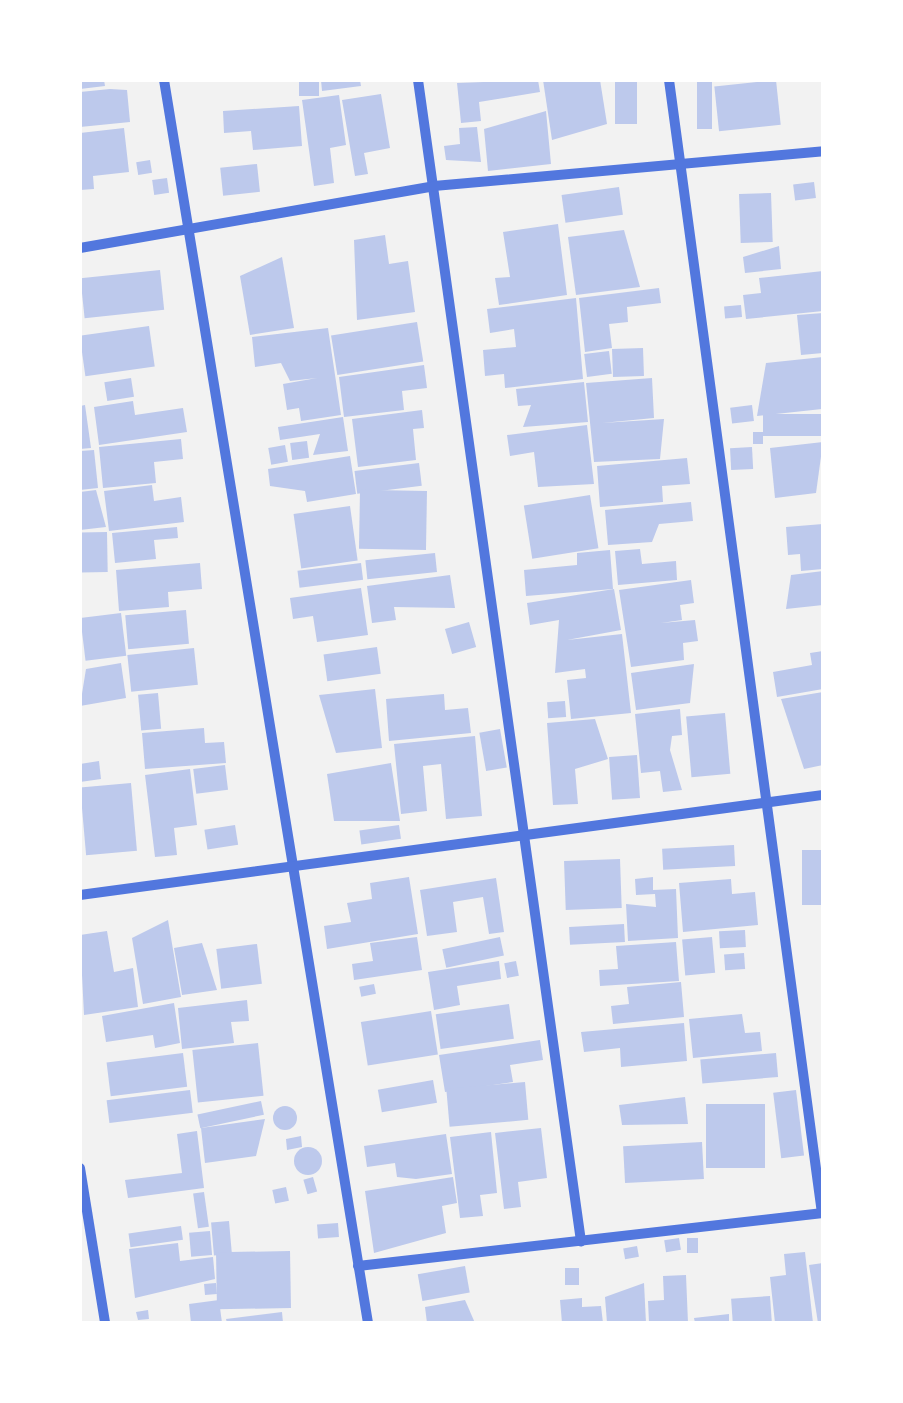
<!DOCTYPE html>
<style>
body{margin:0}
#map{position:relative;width:903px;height:1403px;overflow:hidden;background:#f2f2f2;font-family:"Times New Roman",serif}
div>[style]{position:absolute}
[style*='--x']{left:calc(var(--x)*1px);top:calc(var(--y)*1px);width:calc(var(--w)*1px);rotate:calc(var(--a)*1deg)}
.building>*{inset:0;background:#bdc9ec;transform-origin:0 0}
.round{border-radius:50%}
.minor>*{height:10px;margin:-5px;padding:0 5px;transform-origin:5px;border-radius:5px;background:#5277de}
span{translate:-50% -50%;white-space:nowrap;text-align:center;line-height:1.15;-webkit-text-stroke:9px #fff;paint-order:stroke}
.frame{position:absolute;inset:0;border:82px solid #fff;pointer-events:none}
</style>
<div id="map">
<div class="building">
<div style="clip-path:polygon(80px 80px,104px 80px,105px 86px,80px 89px)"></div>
<div style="left:299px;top:80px;width:20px;height:16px"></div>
<div style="clip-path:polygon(321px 80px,360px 80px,361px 86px,322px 91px)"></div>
<div style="clip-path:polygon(538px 80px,540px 92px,479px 102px,481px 121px,461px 123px,457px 83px)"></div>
<div style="clip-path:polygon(543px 80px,600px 80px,607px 124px,552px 140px)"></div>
<div style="left:615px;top:80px;width:22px;height:44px"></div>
<div style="left:697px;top:80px;width:15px;height:49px"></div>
<div style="left:776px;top:80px;width:45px;height:62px;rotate:84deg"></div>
<div style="clip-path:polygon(110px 89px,127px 90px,130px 122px,80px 127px,80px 92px)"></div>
<div style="clip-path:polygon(381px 94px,390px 148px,364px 153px,368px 174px,355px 176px,342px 100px)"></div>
<div style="clip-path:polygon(339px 95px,346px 145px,330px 148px,334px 183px,314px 186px,302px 100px)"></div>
<div style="clip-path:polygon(299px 106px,302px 146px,253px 150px,251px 131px,224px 133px,223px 111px)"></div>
<div style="clip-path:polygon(546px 111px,551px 164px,488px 171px,484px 129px)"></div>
<div style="clip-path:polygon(477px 127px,481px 162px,446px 160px,444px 146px,460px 144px,459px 128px)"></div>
<div style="clip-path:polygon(124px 128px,129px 172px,93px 176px,94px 189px,80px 190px,80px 133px)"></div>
<div style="left:150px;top:160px;width:13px;height:14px;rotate:81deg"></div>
<div style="left:257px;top:164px;width:28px;height:37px;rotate:84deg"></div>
<div style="left:167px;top:178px;width:15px;height:15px;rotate:82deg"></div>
<div style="left:814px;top:182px;width:16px;height:21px;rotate:83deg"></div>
<div style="left:619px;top:187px;width:28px;height:58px;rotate:82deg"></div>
<div style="left:771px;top:193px;width:49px;height:32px;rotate:88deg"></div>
<div style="clip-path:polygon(558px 224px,567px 295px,499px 305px,495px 278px,510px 277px,503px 232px)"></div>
<div style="clip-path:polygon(624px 230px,640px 287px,576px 295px,568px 237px)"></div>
<div style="clip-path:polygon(385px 235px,389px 264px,408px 261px,415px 312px,357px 320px,354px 240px)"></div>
<div style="clip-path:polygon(779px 246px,781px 269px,745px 273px,743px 257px)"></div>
<div style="clip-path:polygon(282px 257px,294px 328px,250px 335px,240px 276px)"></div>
<div style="left:160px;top:270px;width:40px;height:80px;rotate:84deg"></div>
<div style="clip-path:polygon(823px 271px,823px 311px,746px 319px,743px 295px,761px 293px,759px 278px)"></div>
<div style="clip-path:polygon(659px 288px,661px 303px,627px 307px,628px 322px,609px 324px,612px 348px,585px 352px,579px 298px)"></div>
<div style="clip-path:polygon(576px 298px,583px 379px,505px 388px,504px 374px,485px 376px,483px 350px,516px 347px,514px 329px,490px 333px,487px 309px)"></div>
<div style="left:741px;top:305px;width:12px;height:17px;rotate:85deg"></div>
<div style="clip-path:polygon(823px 313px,823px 353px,801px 355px,797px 315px)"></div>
<div style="left:417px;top:322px;width:40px;height:87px;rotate:81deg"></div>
<div style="left:149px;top:326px;width:41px;height:70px;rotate:82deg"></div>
<div style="clip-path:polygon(328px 328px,341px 415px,301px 421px,299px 408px,287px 410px,283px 384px,317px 378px,290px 381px,281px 363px,255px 367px,252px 337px)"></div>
<div style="left:643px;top:348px;width:28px;height:31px;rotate:88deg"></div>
<div style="left:609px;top:351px;width:23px;height:25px;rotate:83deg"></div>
<div style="clip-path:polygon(823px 357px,822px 409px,757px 416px,766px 363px)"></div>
<div style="clip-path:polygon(424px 365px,427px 388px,402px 391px,404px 410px,344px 417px,339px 377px)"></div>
<div style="left:131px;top:378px;width:19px;height:27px;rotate:81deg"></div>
<div style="clip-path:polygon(652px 378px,654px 418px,602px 423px,664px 419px,660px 459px,594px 462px,586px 383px)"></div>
<div style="clip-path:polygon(584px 382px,588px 422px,523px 427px,531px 405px,518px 406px,516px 389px)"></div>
<div style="clip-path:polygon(133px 401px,135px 415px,183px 408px,187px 432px,99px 445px,94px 407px)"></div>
<div style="clip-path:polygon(85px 405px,91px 448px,80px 449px,80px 406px)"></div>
<div style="left:752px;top:405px;width:16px;height:22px;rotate:83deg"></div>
<div style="clip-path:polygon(422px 410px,424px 428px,413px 429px,416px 460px,358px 467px,352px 419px)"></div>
<div style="left:823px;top:414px;width:22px;height:60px;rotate:90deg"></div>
<div style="clip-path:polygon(343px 417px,348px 451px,313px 455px,320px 434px,280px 440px,278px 427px)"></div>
<div style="clip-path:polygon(587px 425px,594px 484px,538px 487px,534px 452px,510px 456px,507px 435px)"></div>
<div style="left:753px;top:432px;width:10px;height:12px"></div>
<div style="clip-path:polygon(181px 439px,183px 459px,154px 462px,156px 483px,103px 488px,99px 447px)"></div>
<div style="left:307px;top:441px;width:17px;height:17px;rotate:83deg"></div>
<div style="clip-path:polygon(823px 442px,816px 493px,775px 498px,770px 448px)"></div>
<div style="left:285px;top:445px;width:17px;height:17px;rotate:80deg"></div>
<div style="left:752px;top:447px;width:22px;height:22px;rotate:87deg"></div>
<div style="clip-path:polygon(94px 450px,98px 488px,80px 490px,80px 451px)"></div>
<div style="clip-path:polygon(350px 456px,356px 494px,307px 502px,305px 491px,270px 486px,268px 469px)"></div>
<div style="clip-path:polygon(687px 458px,690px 484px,662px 486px,663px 502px,600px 507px,597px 466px)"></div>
<div style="left:419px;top:463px;width:23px;height:65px;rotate:83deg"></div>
<div style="clip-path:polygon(152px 485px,154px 501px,181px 497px,184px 522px,109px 531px,104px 491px)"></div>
<div style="clip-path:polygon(96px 490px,106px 527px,80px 530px,80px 492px)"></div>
<div style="left:427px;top:491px;width:59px;height:67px;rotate:91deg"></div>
<div style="left:590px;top:495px;width:54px;height:67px;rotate:81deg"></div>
<div style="clip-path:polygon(691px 502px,693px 521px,659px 524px,652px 542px,608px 545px,605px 510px)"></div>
<div style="left:350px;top:506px;width:55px;height:57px;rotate:82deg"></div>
<div style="clip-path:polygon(823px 524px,823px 569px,801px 571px,800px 554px,788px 555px,786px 527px)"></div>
<div style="clip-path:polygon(177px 527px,178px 538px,154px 540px,156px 559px,115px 563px,112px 533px)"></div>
<div style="left:107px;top:532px;width:40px;height:27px;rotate:89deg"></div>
<div style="clip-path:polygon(640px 549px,642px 564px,676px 561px,677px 580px,618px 585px,615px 551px)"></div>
<div style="clip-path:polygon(610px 550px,613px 589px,526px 596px,524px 570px,577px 565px,577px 553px)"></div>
<div style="left:435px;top:553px;width:19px;height:70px;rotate:84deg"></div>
<div style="clip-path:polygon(200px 563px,202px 589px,168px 592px,169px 607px,119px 611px,116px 570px)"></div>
<div style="left:361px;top:563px;width:17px;height:64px;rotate:83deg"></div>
<div style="clip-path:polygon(823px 571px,823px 605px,786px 609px,791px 575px)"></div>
<div style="clip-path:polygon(450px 575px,455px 608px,394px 607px,396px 620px,372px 623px,367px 586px)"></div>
<div style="clip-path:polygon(691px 580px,694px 603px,680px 605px,682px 620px,661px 623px,695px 620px,698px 641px,683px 643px,684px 660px,631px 667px,619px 590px)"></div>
<div style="clip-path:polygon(361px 588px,368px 635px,317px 642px,313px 616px,293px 619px,290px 598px)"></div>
<div style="clip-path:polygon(614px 589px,621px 630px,567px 640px,622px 634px,631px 713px,571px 719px,567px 680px,586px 678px,585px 669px,555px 673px,559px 620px,530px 625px,527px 603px)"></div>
<div style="left:186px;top:610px;width:34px;height:61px;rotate:85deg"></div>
<div style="left:121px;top:613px;width:43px;height:41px;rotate:83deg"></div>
<div style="left:469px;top:622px;width:26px;height:25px;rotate:74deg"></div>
<div style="left:377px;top:647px;width:27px;height:54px;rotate:82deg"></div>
<div style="left:194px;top:648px;width:37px;height:67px;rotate:84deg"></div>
<div style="clip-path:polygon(823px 651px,823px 689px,777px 697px,773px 672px,812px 665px,810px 653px)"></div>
<div style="clip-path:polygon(121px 663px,126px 698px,80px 706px,86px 669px)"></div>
<div style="clip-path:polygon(694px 664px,690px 703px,636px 710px,631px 673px)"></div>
<div style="clip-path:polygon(375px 689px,382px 748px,336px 753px,319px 695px)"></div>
<div style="clip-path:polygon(823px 692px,823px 765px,804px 769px,781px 699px)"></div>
<div style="left:158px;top:693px;width:36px;height:20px;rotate:85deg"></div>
<div style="clip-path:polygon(444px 694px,445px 710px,468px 708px,471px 733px,389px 741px,386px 699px)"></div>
<div style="left:565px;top:701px;width:16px;height:18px;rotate:86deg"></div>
<div style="clip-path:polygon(680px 709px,682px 735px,672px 736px,670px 750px,682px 790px,663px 792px,660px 771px,641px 773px,635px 714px)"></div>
<div style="left:725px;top:713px;width:61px;height:39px;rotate:85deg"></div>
<div style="clip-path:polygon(595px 719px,608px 759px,575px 769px,578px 804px,553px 805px,547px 723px)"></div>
<div style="clip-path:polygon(204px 728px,205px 743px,224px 742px,226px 763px,145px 769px,142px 733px)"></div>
<div style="left:500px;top:729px;width:39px;height:21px;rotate:80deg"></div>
<div style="clip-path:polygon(475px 736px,482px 816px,446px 819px,441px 764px,423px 766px,427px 811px,401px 814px,394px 744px)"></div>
<div style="left:637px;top:755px;width:43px;height:28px;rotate:86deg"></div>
<div style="clip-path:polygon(99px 761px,101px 779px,80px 782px,80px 764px)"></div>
<div style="clip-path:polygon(391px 763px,400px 821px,334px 821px,327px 774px)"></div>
<div style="left:225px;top:765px;width:25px;height:32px;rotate:83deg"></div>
<div style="clip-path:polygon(190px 769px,197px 825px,174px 828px,177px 855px,155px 857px,145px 775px)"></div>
<div style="left:131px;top:783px;width:68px;height:51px;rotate:85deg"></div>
<div style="left:235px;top:825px;width:20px;height:31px;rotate:81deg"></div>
<div style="left:399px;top:825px;width:14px;height:40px;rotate:82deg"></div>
<div style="left:734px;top:845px;width:21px;height:72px;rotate:87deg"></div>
<div style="left:823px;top:850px;width:55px;height:21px;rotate:90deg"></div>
<div style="left:620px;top:859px;width:49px;height:56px;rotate:88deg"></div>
<div style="clip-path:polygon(409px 877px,418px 934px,327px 949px,324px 926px,351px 922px,347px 903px,372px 899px,370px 883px)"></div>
<div style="clip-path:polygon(653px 877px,653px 890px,676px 889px,678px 938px,628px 941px,626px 904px,656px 907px,655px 894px,636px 895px,635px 879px)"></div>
<div style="clip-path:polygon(496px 878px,504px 932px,489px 934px,483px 897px,453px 902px,457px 932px,427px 936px,420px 890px)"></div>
<div style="clip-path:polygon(731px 879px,732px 894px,755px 892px,758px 925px,683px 932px,679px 883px)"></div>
<div style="clip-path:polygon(168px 920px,181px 997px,143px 1004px,132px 938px)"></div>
<div style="left:624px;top:924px;width:18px;height:55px;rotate:87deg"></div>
<div style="left:745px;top:930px;width:17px;height:26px;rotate:87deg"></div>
<div style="clip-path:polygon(107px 931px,114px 972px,133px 968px,138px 1007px,84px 1015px,80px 935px)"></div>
<div style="clip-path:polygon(417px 937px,422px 970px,354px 980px,352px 964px,373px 961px,370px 943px)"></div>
<div style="left:500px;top:937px;width:19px;height:59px;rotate:78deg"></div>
<div style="left:712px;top:937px;width:36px;height:30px;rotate:85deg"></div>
<div style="clip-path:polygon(676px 942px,679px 981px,600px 986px,599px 970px,618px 969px,616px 946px)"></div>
<div style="clip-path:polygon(202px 943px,217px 990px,182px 995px,174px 948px)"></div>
<div style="left:257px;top:944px;width:40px;height:41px;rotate:83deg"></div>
<div style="left:744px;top:953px;width:16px;height:20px;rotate:86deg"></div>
<div style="clip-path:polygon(499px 961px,501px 979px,457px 986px,460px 1005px,434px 1010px,428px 972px)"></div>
<div style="left:516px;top:961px;width:15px;height:12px;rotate:79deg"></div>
<div style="clip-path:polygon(681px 982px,684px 1017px,613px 1024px,611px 1006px,629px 1004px,627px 987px)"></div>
<div style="left:374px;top:984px;width:10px;height:15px;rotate:79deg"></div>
<div style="clip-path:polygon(247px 1000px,249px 1021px,231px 1022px,234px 1043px,182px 1049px,178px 1008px)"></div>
<div style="clip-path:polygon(174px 1003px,180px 1043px,155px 1048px,153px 1035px,106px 1042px,102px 1016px)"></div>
<div style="left:509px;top:1004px;width:35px;height:74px;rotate:82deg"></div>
<div style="left:431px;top:1011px;width:44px;height:71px;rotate:81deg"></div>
<div style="clip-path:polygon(742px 1014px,745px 1033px,760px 1032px,762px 1051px,693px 1058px,689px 1019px)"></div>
<div style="clip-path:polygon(684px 1023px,687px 1061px,621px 1067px,620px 1048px,584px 1052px,581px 1032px)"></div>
<div style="clip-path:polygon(540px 1040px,543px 1060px,510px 1065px,513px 1082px,445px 1092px,439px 1055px)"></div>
<div style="left:258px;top:1043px;width:53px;height:66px;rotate:84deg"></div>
<div style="left:183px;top:1053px;width:34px;height:77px;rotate:83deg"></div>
<div style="left:776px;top:1053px;width:24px;height:76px;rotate:85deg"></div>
<div style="left:433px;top:1080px;width:23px;height:56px;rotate:80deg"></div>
<div style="left:525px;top:1082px;width:38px;height:79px;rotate:85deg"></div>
<div style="left:190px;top:1090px;width:23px;height:84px;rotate:83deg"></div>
<div style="left:796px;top:1090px;width:66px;height:23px;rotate:83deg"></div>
<div style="clip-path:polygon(685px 1097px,688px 1124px,622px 1125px,619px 1105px)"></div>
<div style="left:261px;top:1101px;width:14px;height:65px;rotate:78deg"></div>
<div style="left:765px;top:1104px;width:64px;height:59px;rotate:90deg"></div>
<div class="round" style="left:273px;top:1106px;width:24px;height:24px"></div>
<div style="clip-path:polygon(265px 1119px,256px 1156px,205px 1163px,201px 1128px)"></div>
<div style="clip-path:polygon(541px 1128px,547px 1178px,518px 1182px,521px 1207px,504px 1209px,495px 1133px)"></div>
<div style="clip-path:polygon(197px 1131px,204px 1188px,128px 1198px,125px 1180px,182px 1173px,177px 1134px)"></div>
<div style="clip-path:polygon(491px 1132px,497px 1193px,480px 1195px,483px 1216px,460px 1218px,450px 1137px)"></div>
<div style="clip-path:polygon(446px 1134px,452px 1174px,416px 1179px,397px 1177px,395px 1163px,367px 1167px,364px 1146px)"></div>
<div style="clip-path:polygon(301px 1136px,302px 1147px,287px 1150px,286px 1139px)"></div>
<div style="left:702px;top:1142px;width:37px;height:79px;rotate:87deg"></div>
<div class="round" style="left:294px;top:1147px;width:28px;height:28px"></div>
<div style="left:313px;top:1177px;width:15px;height:10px;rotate:74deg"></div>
<div style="clip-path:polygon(453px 1177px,457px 1203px,442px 1206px,446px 1233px,374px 1253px,365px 1191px)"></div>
<div style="left:286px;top:1187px;width:14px;height:14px;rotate:78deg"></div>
<div style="left:204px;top:1192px;width:35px;height:11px;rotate:82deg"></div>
<div style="left:229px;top:1221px;width:33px;height:18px;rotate:85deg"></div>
<div style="left:338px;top:1223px;width:14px;height:21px;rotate:86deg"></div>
<div style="left:181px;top:1226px;width:14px;height:53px;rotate:82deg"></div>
<div style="left:210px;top:1231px;width:24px;height:21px;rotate:85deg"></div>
<div style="left:679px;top:1238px;width:12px;height:15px;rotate:81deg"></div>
<div style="left:687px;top:1238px;width:11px;height:15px"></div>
<div style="clip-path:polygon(178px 1243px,180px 1261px,213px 1257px,215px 1279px,135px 1298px,129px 1249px)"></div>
<div style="left:637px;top:1246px;width:11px;height:14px;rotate:80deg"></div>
<div style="left:290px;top:1251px;width:57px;height:74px;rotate:89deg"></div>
<div style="clip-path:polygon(805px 1252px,813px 1323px,775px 1323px,770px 1277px,786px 1275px,784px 1254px)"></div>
<div style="clip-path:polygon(823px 1263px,823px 1323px,818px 1323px,809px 1265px)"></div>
<div style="left:465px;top:1266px;width:27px;height:48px;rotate:80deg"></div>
<div style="left:565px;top:1268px;width:14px;height:17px"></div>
<div style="clip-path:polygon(686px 1275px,688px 1323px,649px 1323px,648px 1301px,664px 1300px,663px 1276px)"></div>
<div style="left:216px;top:1283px;width:11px;height:12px;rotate:85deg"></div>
<div style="clip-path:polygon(644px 1283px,646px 1323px,607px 1323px,605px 1297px)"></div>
<div style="left:770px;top:1296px;width:27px;height:39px;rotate:86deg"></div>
<div style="clip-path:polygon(582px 1298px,582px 1307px,601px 1306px,603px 1323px,562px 1323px,560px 1300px)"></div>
<div style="clip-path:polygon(219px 1300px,222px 1323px,191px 1323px,189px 1304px)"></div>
<div style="clip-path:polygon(465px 1300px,475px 1323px,427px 1323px,425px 1307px)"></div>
<div style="clip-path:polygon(148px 1310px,149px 1319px,138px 1320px,136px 1312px)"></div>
<div style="clip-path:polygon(282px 1312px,283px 1323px,227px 1323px,226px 1319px)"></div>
<div style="clip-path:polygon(729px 1314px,729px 1323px,695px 1323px,694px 1318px)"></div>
</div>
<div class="minor">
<div style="--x:164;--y:80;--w:1260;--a:80.68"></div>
<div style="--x:418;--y:80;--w:1173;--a:82.01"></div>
<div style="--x:669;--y:80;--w:1143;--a:82.31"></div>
<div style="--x:80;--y:248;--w:359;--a:-9.9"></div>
<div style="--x:434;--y:186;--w:391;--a:-5.1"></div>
<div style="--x:80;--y:895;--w:750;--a:-7.67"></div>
<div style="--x:80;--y:1168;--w:157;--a:80.8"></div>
<div style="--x:358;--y:1266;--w:468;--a:-6.5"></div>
</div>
<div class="frame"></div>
</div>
